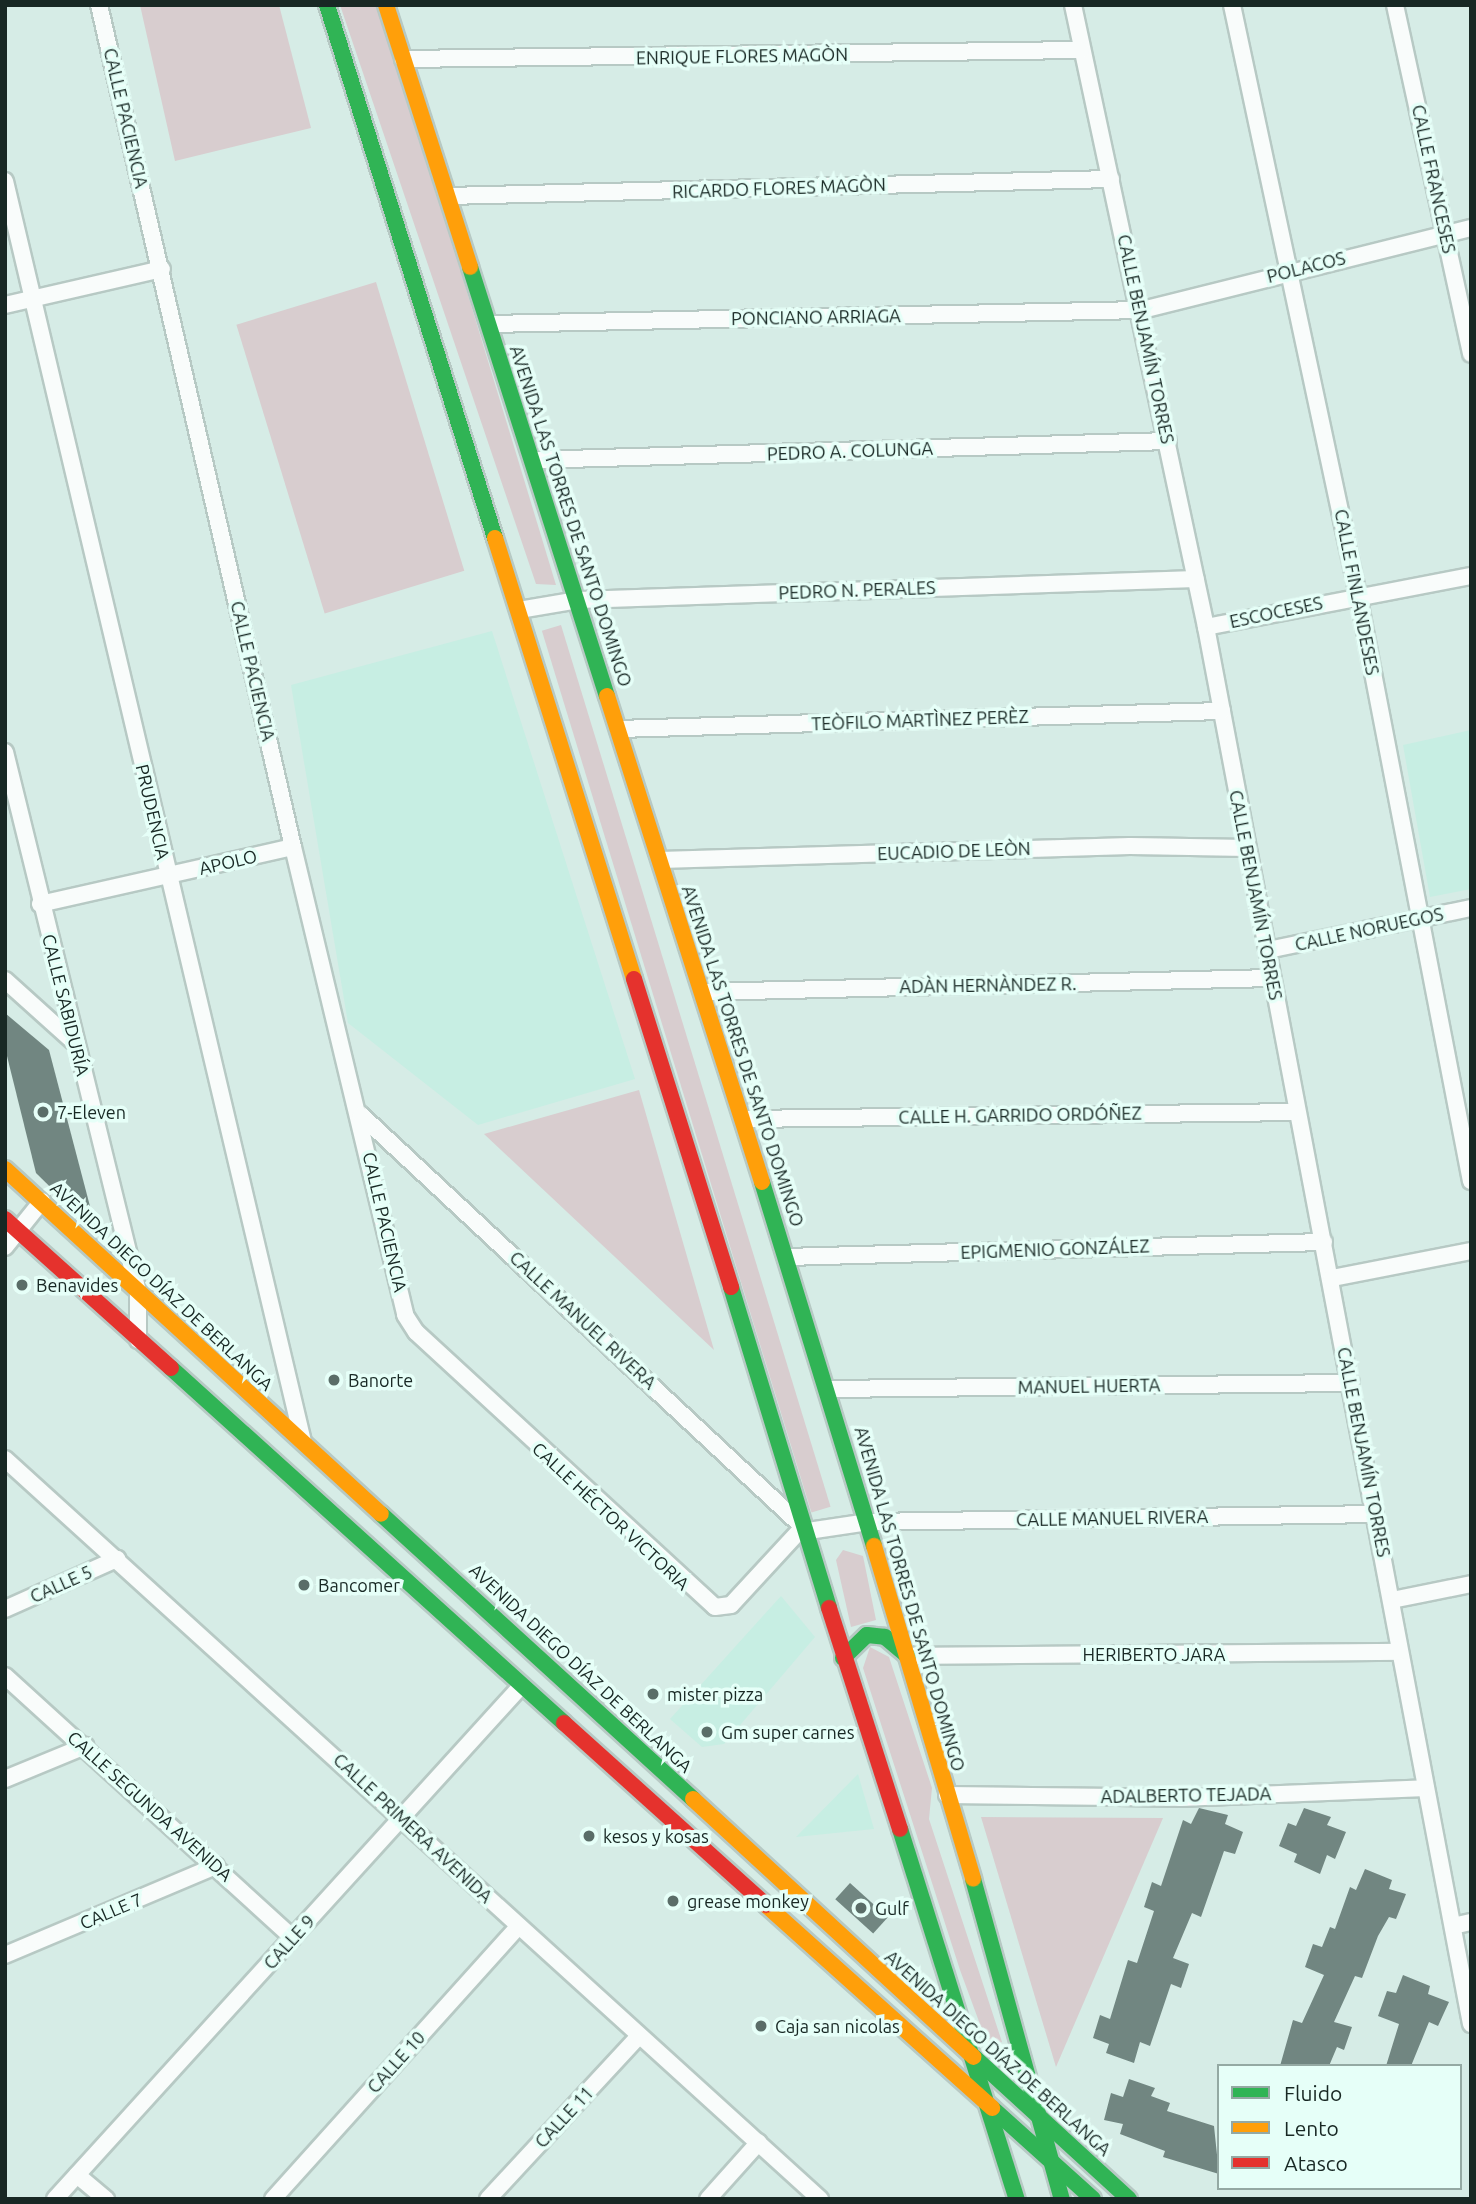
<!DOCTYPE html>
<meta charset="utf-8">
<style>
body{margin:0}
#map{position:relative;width:1476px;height:2204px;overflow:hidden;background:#d6ece6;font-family:Ubuntu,sans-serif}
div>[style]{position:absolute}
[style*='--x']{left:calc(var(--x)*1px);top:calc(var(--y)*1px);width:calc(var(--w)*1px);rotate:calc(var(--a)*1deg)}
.built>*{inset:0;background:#c7eee3}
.green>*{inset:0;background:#d8cdcf;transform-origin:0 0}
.building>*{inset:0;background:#718681;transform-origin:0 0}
.roads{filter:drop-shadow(2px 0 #b7c9c4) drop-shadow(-2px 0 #b7c9c4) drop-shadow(0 2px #b7c9c4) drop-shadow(0 -2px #b7c9c4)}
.street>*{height:16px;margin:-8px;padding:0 8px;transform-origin:8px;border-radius:8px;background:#f9fcfb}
.fast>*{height:16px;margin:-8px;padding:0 8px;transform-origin:8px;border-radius:8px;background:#30b455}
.slow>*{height:16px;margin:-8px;padding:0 8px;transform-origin:8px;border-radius:8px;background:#ff9f0a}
.jam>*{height:16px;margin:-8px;padding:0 8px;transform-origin:8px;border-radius:8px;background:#e5322d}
.dots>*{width:19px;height:19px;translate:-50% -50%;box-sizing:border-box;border:4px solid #e6fff8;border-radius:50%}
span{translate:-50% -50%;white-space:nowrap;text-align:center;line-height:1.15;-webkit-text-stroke:7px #e6fff8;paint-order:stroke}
.street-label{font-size:18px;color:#182824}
.poi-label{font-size:18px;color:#182824}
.left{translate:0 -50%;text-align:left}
.frame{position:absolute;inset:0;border:7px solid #182824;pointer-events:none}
.legend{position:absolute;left:1217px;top:2064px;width:245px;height:126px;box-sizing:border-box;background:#e6fff8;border:2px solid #94a9a3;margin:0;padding:9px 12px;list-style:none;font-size:21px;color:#182824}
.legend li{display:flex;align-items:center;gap:14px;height:35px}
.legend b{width:35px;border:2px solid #94a9a3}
</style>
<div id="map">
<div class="built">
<div style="clip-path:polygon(492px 631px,635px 1079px,478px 1125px,348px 1023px,291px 685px)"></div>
<div style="clip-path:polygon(1471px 730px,1471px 889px,1430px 897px,1403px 745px)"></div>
<div style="clip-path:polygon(781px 1596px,815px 1637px,724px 1744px,702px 1747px,670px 1719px)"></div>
<div style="clip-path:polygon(858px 1774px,874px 1829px,796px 1837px)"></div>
</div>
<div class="green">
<div style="clip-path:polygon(140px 5px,279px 5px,311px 128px,175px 161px)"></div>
<div style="clip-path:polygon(340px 5px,380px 5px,556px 585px,536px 584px)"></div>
<div style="left:376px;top:282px;width:302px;height:146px;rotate:73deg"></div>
<div style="left:561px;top:625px;width:922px;height:20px;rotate:73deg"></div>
<div style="clip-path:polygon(639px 1090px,714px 1350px,484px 1134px)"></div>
<div style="clip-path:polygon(843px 1550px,863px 1556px,876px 1620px,851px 1627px,836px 1560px)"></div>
<div style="clip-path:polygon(870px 1647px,889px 1657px,932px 1788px,929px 1819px,1002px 2042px,988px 2046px,960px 1970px,863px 1668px)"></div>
<div style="clip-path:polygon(981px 1817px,1163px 1818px,1056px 2067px)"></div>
</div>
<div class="building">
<div style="clip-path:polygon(5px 1013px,49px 1050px,97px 1233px,36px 1173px,5px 1048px)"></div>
<div style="clip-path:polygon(1199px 1808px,1228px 1815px,1225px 1824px,1243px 1832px,1235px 1854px,1224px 1851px,1201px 1917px,1192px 1913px,1173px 1958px,1189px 1964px,1181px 1988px,1171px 1984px,1150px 2046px,1140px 2042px,1134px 2063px,1106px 2053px,1109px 2044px,1093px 2038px,1100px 2015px,1110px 2019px,1128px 1960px,1137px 1963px,1154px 1911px,1144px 1907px,1152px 1882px,1161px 1886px,1183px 1820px,1191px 1824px)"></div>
<div style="clip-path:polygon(1304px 1808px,1331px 1817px,1327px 1825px,1346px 1832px,1335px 1859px,1327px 1855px,1320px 1874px,1294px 1862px,1297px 1854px,1279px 1846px,1288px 1823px,1296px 1826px)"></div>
<div style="clip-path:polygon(1365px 1869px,1392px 1880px,1389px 1889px,1406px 1894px,1396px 1919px,1389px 1917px,1378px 1936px,1362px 1978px,1355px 1976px,1334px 2022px,1352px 2027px,1344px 2050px,1337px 2047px,1329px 2066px,1280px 2066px,1293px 2020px,1302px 2023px,1324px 1975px,1305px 1967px,1313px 1944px,1322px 1947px,1330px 1927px,1335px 1929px,1350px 1887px,1356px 1890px)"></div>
<div style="left:850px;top:1883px;width:51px;height:22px;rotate:42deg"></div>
<div style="clip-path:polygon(1403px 1975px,1430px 1986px,1428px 1994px,1449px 2002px,1438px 2026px,1429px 2022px,1411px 2066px,1386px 2066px,1399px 2024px,1378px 2016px,1387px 1991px,1396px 1993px)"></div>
<div style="clip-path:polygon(1129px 2079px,1155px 2088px,1151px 2096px,1170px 2103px,1167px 2111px,1214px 2126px,1219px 2174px,1163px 2157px,1165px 2151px,1120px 2134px,1123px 2124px,1104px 2120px,1111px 2093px,1123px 2097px)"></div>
</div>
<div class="roads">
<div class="street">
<div style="--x:99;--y:5;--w:864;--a:77.03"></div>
<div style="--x:293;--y:847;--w:481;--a:76.5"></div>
<div style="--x:405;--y:1315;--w:20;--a:57"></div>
<div style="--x:416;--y:1332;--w:406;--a:42.6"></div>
<div style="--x:715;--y:1607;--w:16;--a:-7"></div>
<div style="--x:731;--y:1605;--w:106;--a:-47.3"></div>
<div style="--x:803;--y:1527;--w:6;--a:39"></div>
<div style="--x:808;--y:1531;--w:61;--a:-8.5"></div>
<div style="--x:868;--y:1522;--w:507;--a:-0.9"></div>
<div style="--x:1073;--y:5;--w:636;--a:77.93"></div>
<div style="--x:1206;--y:627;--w:1422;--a:79.26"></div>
<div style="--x:1232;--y:5;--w:603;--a:77.95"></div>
<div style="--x:1358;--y:595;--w:597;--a:79.09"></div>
<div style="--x:1395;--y:5;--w:357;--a:77.7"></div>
<div style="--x:403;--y:59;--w:678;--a:-0.76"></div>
<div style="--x:5;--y:181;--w:1296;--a:76.7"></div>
<div style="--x:448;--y:196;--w:663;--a:-1.47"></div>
<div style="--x:5;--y:305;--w:161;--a:-12.9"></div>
<div style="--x:490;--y:324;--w:652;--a:-1.23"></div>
<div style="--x:1142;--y:310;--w:339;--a:-14"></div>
<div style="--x:533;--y:460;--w:635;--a:-1.71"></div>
<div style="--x:519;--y:610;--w:60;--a:-9.6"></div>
<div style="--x:578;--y:600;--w:618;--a:-1.95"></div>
<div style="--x:1206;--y:627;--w:270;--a:-10.9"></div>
<div style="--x:618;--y:729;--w:604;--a:-1.71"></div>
<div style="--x:5;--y:752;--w:556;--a:76.16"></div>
<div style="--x:138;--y:1292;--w:48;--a:90"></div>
<div style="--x:660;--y:860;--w:470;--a:-1.7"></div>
<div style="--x:1130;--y:846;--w:117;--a:1"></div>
<div style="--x:40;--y:904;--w:259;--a:-12.7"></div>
<div style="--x:1268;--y:950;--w:207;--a:-11.7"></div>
<div style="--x:5;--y:980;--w:94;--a:42"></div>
<div style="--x:704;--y:992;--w:568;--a:-1.41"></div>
<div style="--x:361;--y:1115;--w:604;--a:42.99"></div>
<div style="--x:743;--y:1119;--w:554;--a:-0.72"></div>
<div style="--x:5;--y:1247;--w:59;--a:-51.2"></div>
<div style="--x:786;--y:1257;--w:538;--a:-1.6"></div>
<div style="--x:1332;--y:1278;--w:142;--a:-11"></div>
<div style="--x:828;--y:1389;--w:523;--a:-0.66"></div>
<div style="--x:5;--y:1459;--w:1101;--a:42.24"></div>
<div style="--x:1392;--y:1600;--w:81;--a:-11.4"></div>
<div style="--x:5;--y:1609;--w:123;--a:-24.1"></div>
<div style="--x:908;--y:1656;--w:491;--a:-0.5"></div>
<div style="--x:5;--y:1676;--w:389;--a:42.3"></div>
<div style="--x:5;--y:1779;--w:87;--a:-22.4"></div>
<div style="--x:947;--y:1795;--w:233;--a:0.7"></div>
<div style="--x:1180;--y:1798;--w:246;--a:-2.3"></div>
<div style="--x:1453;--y:1926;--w:18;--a:-13"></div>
<div style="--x:5;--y:1955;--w:229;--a:-22.9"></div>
<div style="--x:77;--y:2175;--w:38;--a:40"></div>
<div style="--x:55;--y:2199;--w:694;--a:-47.74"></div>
<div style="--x:273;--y:2199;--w:367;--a:-48"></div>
<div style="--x:488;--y:2199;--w:222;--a:-47.2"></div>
<div style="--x:708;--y:2199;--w:76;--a:-48.2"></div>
</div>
<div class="fast">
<div style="--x:327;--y:5;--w:559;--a:72.51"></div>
<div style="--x:470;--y:267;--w:450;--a:72.3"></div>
<div style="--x:762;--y:1182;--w:381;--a:72.9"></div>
<div style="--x:731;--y:1287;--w:336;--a:73"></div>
<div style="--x:171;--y:1368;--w:530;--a:42.09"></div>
<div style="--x:381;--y:1514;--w:423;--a:42.4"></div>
<div style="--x:843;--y:1658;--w:33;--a:-44"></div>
<div style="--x:867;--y:1635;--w:18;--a:6"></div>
<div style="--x:885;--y:1637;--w:30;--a:40"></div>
<div style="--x:900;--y:1829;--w:388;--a:72.5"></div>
<div style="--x:973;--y:1879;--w:332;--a:74.5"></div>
<div style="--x:974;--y:2057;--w:210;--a:42.5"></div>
<div style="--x:992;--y:2108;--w:136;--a:42"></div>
</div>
<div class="slow">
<div style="--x:386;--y:5;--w:275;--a:72.2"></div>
<div style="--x:495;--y:538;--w:462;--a:72.5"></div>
<div style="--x:607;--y:696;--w:510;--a:72.31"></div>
<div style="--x:5;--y:1169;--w:510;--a:42.54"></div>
<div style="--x:874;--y:1546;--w:347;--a:73.4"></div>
<div style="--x:693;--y:1799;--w:381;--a:42.6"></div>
<div style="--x:766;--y:1905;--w:304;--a:41.9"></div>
</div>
<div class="jam">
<div style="--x:634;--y:979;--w:323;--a:72.5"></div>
<div style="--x:5;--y:1219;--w:223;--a:41.9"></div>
<div style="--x:829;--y:1608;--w:232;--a:72.2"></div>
<div style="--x:564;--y:1723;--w:272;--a:42"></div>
</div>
</div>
<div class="dots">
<div style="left:43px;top:1112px;background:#5a6d68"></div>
<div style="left:22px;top:1285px;background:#5a6d68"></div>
<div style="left:334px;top:1380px;background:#5a6d68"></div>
<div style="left:304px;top:1585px;background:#5a6d68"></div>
<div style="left:653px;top:1694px;background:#5a6d68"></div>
<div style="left:707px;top:1732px;background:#5a6d68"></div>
<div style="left:589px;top:1836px;background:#5a6d68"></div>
<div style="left:673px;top:1901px;background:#5a6d68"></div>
<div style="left:861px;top:1908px;background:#5a6d68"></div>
<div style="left:761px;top:2026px;background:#5a6d68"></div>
</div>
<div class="street-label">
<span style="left:742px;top:56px;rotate:-1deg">ENRIQUE FLORES MAGÒN</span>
<span style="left:126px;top:118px;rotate:77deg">CALLE PACIENCIA</span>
<span style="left:1434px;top:179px;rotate:78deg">CALLE FRANCESES</span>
<span style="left:779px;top:188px;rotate:-2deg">RICARDO FLORES MAGÒN</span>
<span style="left:1306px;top:267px;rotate:-14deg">POLACOS</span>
<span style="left:816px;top:317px;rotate:-1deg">PONCIANO ARRIAGA</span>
<span style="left:1146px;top:339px;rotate:78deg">CALLE BENJAMÍN TORRES</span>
<span style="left:850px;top:451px;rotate:-2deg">PEDRO A. COLUNGA</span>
<span style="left:571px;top:516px;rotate:72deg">AVENIDA LAS TORRES DE SANTO DOMINGO</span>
<span style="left:857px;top:590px;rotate:-2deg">PEDRO N. PERALES</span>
<span style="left:1357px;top:592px;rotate:79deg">CALLE FINLANDESES</span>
<span style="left:1276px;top:612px;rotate:-12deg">ESCOCESES</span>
<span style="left:253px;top:671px;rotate:77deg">CALLE PACIENCIA</span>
<span style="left:920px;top:720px;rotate:-2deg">TEÒFILO MARTÌNEZ PERÈZ</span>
<span style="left:153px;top:812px;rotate:77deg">PRUDENCIA</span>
<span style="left:954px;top:851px;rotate:-2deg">EUCADIO DE LEÒN</span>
<span style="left:228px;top:862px;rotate:-13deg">APOLO</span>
<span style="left:1256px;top:895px;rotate:79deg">CALLE BENJAMÍN TORRES</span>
<span style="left:1369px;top:929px;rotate:-12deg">CALLE NORUEGOS</span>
<span style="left:988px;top:985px;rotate:-1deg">ADÀN HERNÀNDEZ R.</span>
<span style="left:66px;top:1005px;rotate:76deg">CALLE SABIDURÍA</span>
<span style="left:743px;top:1056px;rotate:72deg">AVENIDA LAS TORRES DE SANTO DOMINGO</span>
<span style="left:1020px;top:1115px;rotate:-1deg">CALLE H. GARRIDO ORDÓÑEZ</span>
<span style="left:385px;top:1222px;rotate:77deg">CALLE PACIENCIA</span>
<span style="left:1055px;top:1249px;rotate:-2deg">EPIGMENIO GONZÁLEZ</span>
<span style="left:162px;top:1286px;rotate:43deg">AVENIDA DIEGO DÍAZ DE BERLANGA</span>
<span style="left:583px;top:1320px;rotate:43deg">CALLE MANUEL RIVERA</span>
<span style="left:1089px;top:1386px;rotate:-1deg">MANUEL HUERTA</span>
<span style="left:1364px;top:1452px;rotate:79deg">CALLE BENJAMÍN TORRES</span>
<span style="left:611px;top:1516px;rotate:43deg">CALLE HÉCTOR VICTORIA</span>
<span style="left:1112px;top:1518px;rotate:-1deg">CALLE MANUEL RIVERA</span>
<span style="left:61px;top:1584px;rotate:-24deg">CALLE 5</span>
<span style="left:910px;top:1599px;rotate:74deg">AVENIDA LAS TORRES DE SANTO DOMINGO</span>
<span style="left:1154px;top:1654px">HERIBERTO JARA</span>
<span style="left:581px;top:1668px;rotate:43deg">AVENIDA DIEGO DÍAZ DE BERLANGA</span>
<span style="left:1186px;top:1795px;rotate:-1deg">ADALBERTO TEJADA</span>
<span style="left:150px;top:1806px;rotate:42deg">CALLE SEGUNDA AVENIDA</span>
<span style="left:413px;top:1828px;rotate:43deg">CALLE PRIMERA AVENIDA</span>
<span style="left:111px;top:1911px;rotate:-23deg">CALLE 7</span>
<span style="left:289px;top:1942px;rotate:-48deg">CALLE 9</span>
<span style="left:998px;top:2053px;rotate:42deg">AVENIDA DIEGO DÍAZ DE BERLANGA</span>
<span style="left:396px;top:2062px;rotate:-48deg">CALLE 10</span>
<span style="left:564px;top:2117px;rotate:-47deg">CALLE 11</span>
</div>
<div class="poi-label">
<span class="left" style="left:57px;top:1112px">7-Eleven</span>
<span class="left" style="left:36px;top:1285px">Benavides</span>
<span class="left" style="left:348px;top:1380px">Banorte</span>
<span class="left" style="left:318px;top:1585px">Bancomer</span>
<span class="left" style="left:667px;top:1694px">mister pizza</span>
<span class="left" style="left:721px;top:1732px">Gm super carnes</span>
<span class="left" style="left:603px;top:1836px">kesos y kosas</span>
<span class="left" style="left:687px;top:1901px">grease monkey</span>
<span class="left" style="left:875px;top:1908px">Gulf</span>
<span class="left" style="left:775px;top:2026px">Caja san nicolas</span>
</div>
<div class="frame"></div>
<ul class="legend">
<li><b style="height:9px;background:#30b455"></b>Fluido</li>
<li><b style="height:9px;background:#ff9f0a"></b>Lento</li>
<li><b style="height:9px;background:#e5322d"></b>Atasco</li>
</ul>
</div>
